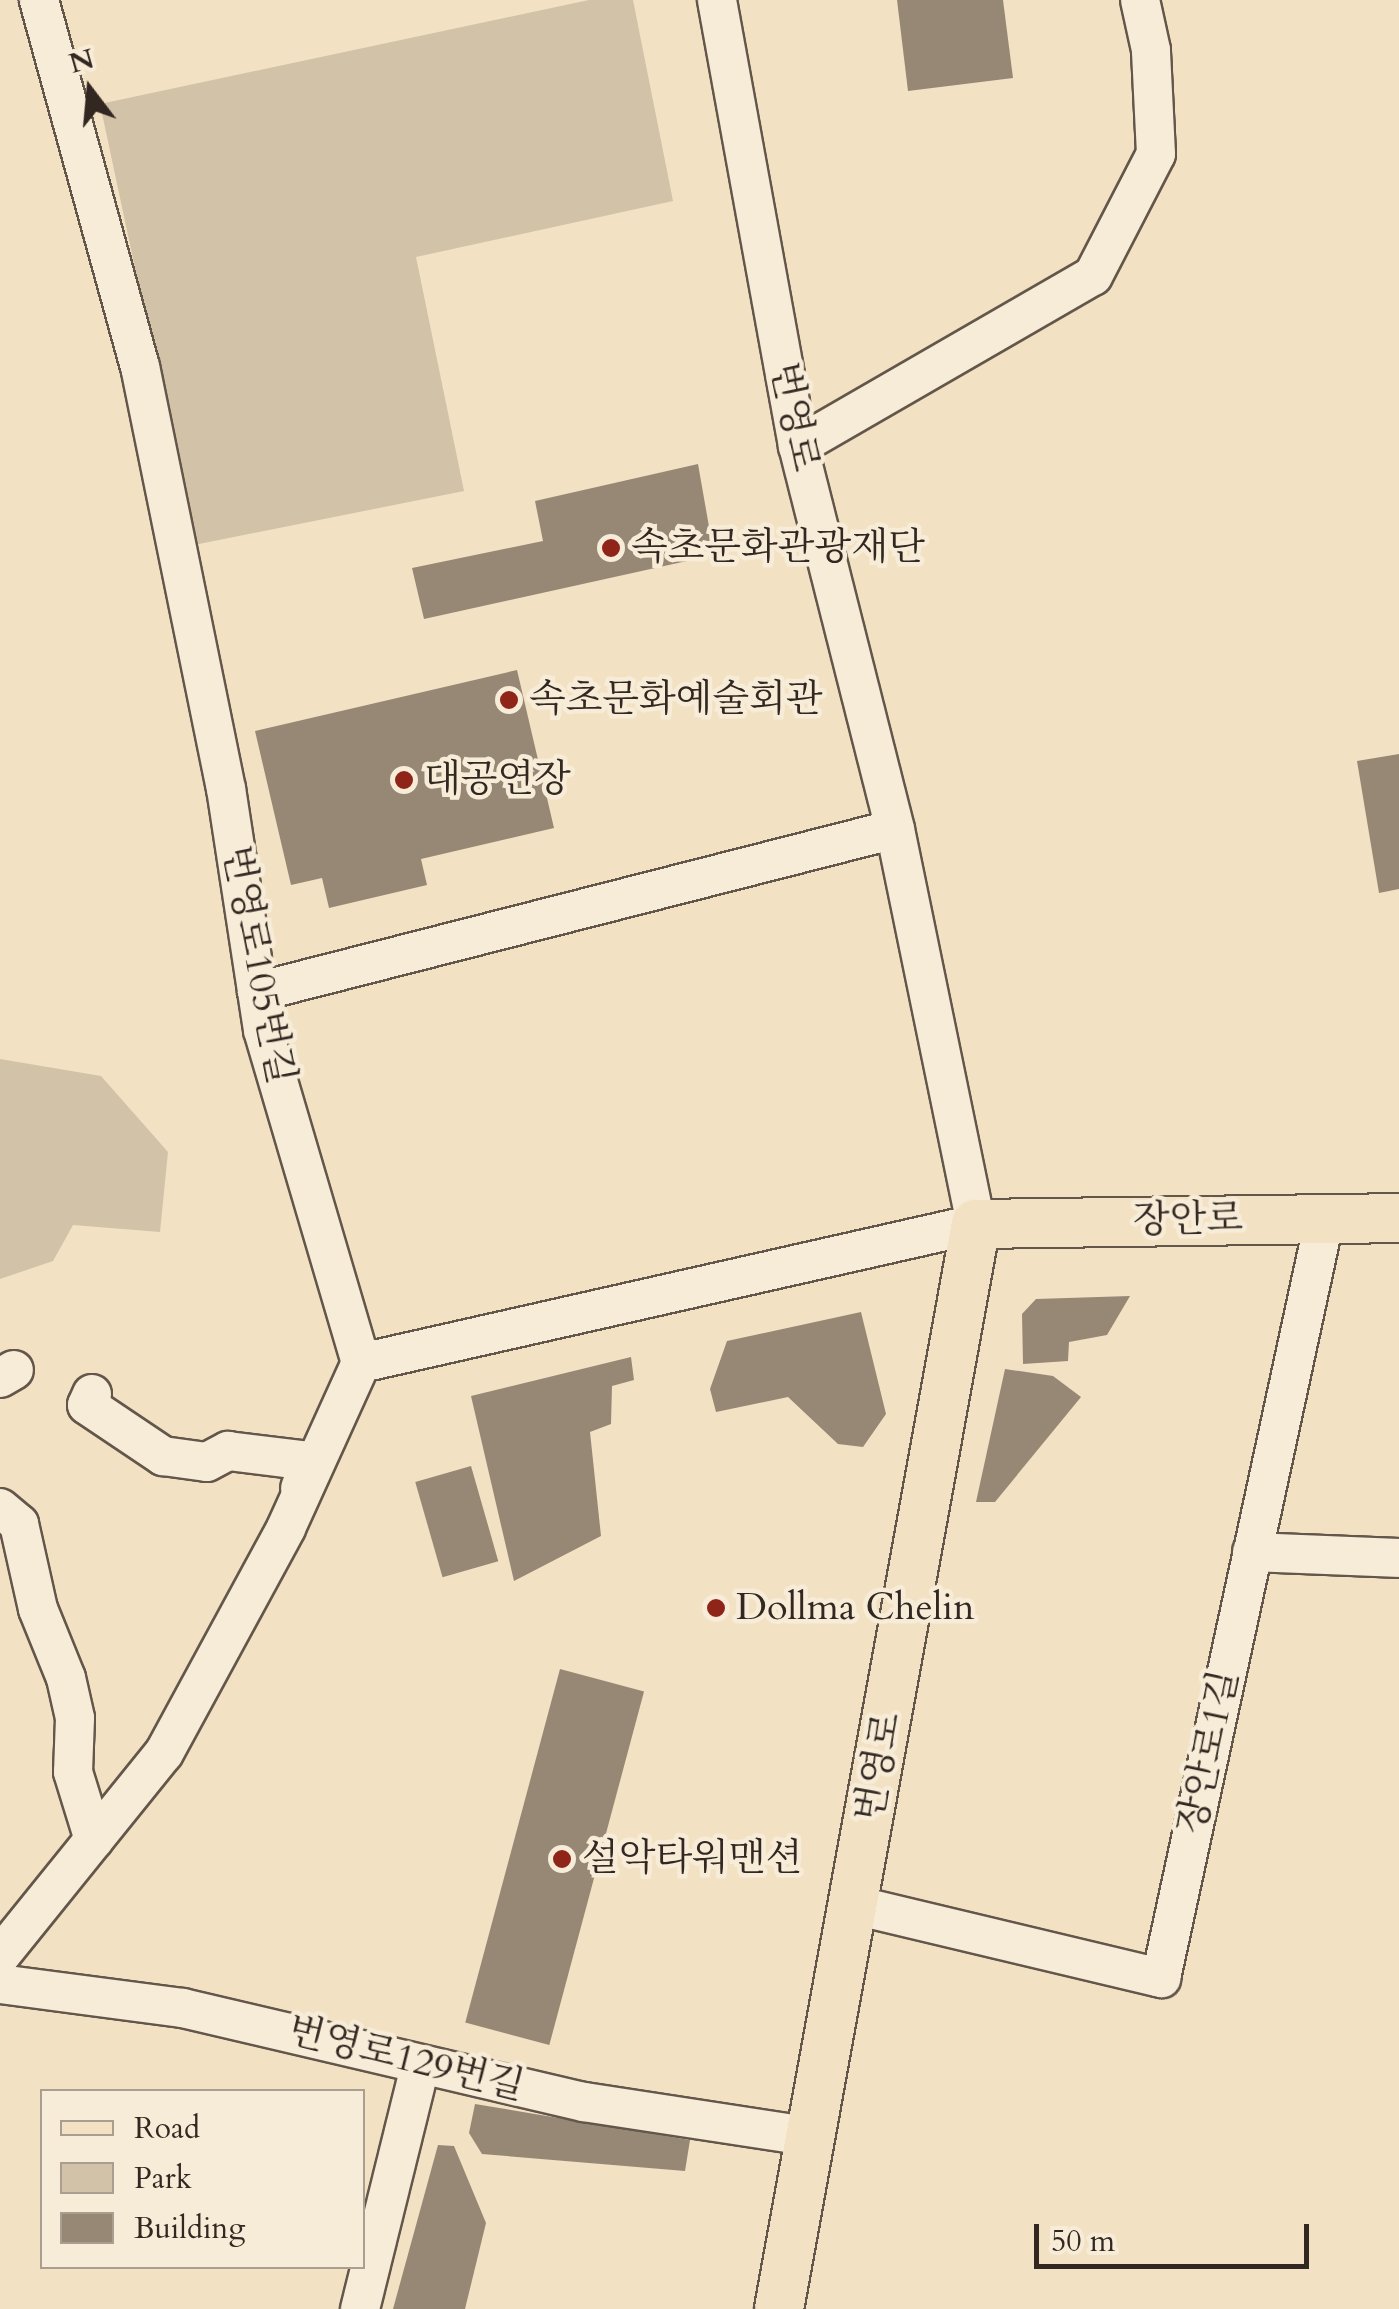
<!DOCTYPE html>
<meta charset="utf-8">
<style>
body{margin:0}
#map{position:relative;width:1399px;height:2309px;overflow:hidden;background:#f3e1c3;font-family:Cardo,"Noto Serif KR",serif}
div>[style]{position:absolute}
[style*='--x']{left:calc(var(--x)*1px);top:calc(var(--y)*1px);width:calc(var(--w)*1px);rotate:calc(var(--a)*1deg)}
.green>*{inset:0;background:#d2c2a7}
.building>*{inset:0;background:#978875;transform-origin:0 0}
.roads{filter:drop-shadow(2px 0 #63564a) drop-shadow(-2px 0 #63564a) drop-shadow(0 2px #63564a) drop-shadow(0 -2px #63564a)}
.minor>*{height:38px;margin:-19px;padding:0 19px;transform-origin:19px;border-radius:19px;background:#f7ecd8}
.major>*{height:48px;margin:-24px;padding:0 24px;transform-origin:24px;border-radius:24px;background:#f3e1c3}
.dots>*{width:28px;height:28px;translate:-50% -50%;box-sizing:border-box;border:5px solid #f7ecd8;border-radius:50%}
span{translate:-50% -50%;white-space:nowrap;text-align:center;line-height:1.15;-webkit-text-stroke:9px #f7ecd8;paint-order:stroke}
.street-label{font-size:38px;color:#332821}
.poi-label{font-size:38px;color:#332821}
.left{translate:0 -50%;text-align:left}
.legend{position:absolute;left:40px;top:2089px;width:325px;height:180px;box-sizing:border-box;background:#f7ecd8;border:2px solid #a99e8f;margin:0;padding:12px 18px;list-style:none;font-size:30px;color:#332821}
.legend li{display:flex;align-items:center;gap:20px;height:50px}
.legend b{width:50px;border:2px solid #a99e8f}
.north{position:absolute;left:40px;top:40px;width:100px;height:100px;-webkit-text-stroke:8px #f7ecd8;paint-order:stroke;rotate:344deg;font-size:28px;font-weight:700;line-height:40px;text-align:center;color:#332821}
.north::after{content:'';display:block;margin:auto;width:35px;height:45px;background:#332821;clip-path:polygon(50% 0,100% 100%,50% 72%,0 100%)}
.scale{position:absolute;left:1034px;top:2224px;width:275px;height:45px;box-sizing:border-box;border:5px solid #332821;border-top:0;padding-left:12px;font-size:30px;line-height:35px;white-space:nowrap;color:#332821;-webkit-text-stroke:8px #f7ecd8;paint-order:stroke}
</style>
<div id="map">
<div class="green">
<div style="clip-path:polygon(589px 0,633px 0,673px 201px,416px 257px,464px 491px,194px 545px,100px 104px)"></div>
<div style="clip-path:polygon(0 1059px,101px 1076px,168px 1152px,160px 1232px,73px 1225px,53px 1261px,0 1279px)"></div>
</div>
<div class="building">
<div style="clip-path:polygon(897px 0,1003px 0,1013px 78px,908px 91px)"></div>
<div style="clip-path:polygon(698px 464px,714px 555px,424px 619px,412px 568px,543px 541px,535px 501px)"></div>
<div style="clip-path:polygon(517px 670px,554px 828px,421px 859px,427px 885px,329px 908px,322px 878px,291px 885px,255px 731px)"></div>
<div style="clip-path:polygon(1399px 754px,1399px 889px,1379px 893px,1357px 761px)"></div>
<div style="clip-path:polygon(1130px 1296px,1107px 1335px,1069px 1342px,1068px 1361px,1023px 1364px,1022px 1314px,1036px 1299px)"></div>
<div style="clip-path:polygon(861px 1312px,886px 1414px,863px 1447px,838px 1444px,788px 1397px,716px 1412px,710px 1389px,727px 1341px)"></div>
<div style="clip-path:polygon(631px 1357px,634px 1380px,612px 1386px,611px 1424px,590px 1432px,601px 1536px,514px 1581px,471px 1396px)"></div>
<div style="clip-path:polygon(1005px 1369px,1053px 1376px,1081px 1397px,995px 1502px,976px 1502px)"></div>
<div style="left:471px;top:1466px;width:99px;height:58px;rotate:74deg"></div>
<div style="left:560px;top:1669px;width:87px;height:366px;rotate:15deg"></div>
<div style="clip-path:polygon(475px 2104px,690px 2140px,685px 2171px,482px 2154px,469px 2133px)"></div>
<div style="clip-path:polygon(438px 2145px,454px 2146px,486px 2223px,465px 2309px,393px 2309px)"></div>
</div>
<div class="roads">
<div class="minor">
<div style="--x:798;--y:446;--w:340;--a:-30"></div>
<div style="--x:1093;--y:276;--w:137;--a:-62.7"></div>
<div style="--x:1156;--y:154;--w:104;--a:-92.8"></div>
<div style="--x:1151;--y:50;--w:51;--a:-102.4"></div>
<div style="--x:257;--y:992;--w:658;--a:-14.33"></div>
<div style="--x:361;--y:1363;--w:631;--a:-12.74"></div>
<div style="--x:976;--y:1224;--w:403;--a:-101.6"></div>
<div style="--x:895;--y:829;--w:395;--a:-104.2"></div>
<div style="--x:798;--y:446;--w:453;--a:-100.3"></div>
<div style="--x:0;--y:1378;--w:16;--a:-30"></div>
<div style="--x:92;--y:1394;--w:12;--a:114"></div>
<div style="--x:87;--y:1405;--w:92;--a:33.9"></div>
<div style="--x:163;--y:1456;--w:44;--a:7.8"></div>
<div style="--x:207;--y:1462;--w:24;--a:-28"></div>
<div style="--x:228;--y:1451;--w:83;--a:7"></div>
<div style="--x:310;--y:1461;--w:29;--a:110"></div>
<div style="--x:0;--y:1508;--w:25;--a:40"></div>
<div style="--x:19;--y:1524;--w:87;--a:77.4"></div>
<div style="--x:38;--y:1609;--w:74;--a:67.9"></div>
<div style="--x:66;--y:1678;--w:41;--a:77.3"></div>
<div style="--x:75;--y:1718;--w:54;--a:92.1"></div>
<div style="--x:73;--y:1772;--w:71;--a:72.8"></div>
<div style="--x:1252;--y:1552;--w:147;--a:2.3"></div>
<div style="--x:854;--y:1905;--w:316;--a:13.4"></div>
<div style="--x:1161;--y:1978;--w:778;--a:-77.84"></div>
<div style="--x:0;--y:1956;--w:261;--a:-51.1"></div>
<div style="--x:164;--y:1753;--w:256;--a:-61.5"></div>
<div style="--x:286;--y:1528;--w:181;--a:-65.6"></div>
<div style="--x:361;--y:1363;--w:347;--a:-106.4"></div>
<div style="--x:263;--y:1030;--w:244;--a:-98.7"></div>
<div style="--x:226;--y:789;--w:431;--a:-101.5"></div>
<div style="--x:140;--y:367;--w:381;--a:-105.4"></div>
<div style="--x:0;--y:1984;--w:185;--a:7.5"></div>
<div style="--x:183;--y:2008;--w:412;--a:13.2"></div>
<div style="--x:584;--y:2102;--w:231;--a:8.7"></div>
<div style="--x:360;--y:2309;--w:250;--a:-76.1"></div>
</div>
<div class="major">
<div style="--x:779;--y:2309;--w:1103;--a:-79.71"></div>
<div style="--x:976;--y:1224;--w:423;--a:-0.8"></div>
</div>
</div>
<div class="dots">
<div style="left:611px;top:548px;background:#8f2418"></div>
<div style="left:509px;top:700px;background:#8f2418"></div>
<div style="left:404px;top:780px;background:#8f2418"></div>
<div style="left:716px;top:1608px;background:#8f2418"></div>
<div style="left:562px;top:1859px;background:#8f2418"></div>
</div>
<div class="street-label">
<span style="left:794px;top:417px;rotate:78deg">번영로</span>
<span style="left:258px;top:965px;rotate:79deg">번영로105번길</span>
<span style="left:1188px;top:1220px;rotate:-1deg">장안로</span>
<span style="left:1209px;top:1752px;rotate:-78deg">장안로1길</span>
<span style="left:879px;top:1767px;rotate:-80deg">번영로</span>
<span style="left:406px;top:2059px;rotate:14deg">번영로129번길</span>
</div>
<div class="poi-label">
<span class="left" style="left:631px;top:548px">속초문화관광재단</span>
<span class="left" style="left:529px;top:700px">속초문화예술회관</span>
<span class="left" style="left:424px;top:780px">대공연장</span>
<span class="left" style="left:736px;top:1608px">Dollma Chelin</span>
<span class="left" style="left:582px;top:1859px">설악타워맨션</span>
</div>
<ul class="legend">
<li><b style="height:12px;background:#f3e1c3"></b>Road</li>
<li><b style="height:28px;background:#d2c2a7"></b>Park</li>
<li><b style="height:28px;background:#978875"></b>Building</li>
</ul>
<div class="north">N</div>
<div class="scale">50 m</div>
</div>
